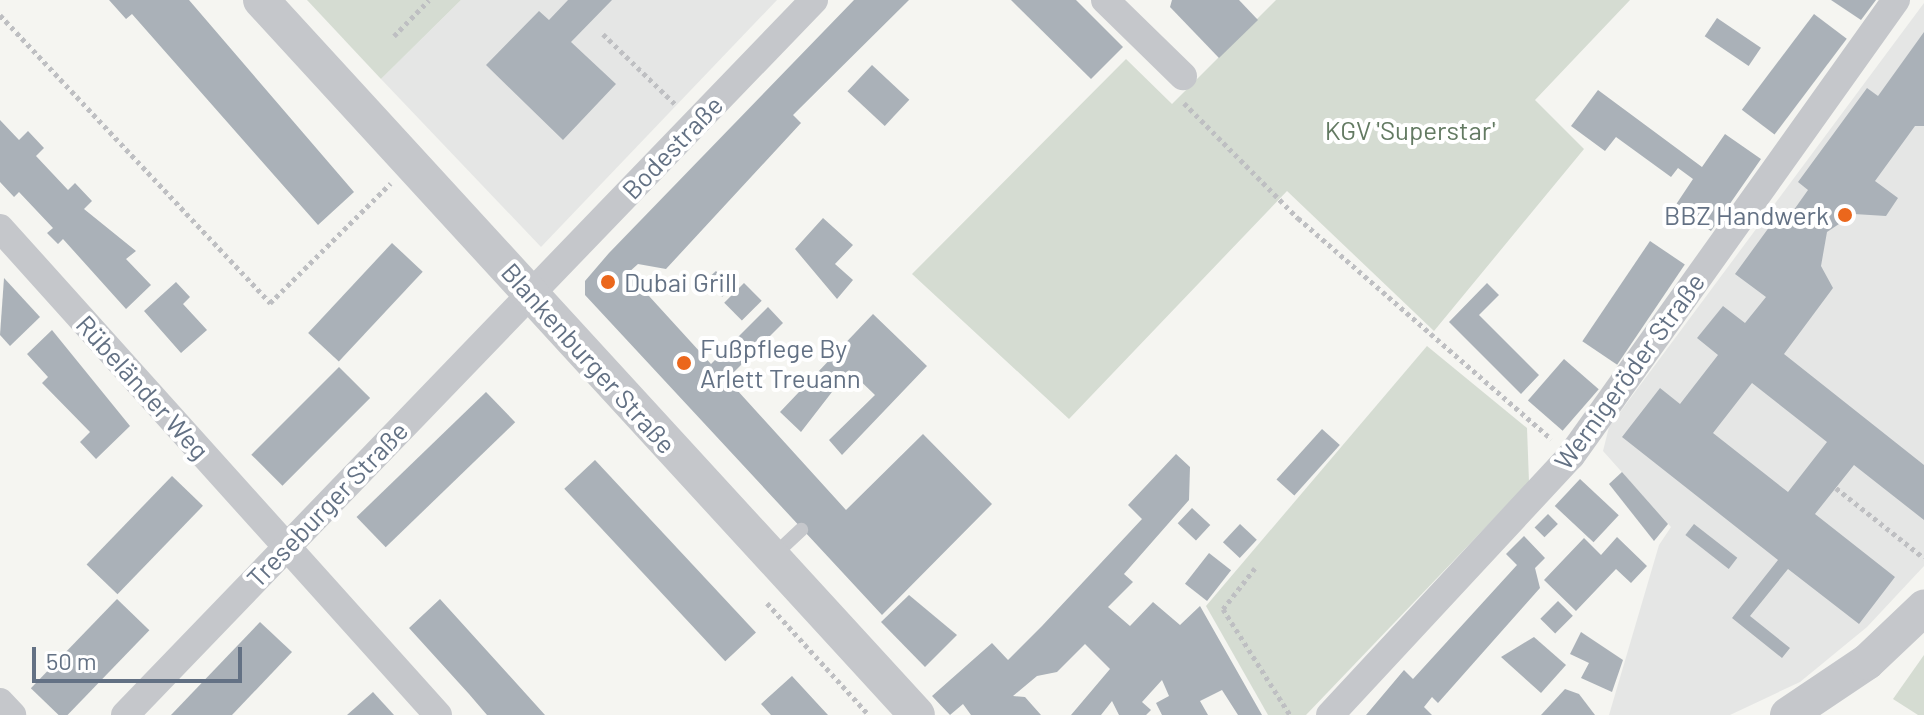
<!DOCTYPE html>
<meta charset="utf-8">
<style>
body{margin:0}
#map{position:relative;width:1924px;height:715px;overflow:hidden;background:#f5f5f1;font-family:Barlow,sans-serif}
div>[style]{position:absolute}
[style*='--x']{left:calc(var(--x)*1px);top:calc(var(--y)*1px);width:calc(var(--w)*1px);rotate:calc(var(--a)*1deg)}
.built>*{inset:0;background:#e5e6e5}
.green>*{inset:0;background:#d5dcd2}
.building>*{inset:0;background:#aab1b8;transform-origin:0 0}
.path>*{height:5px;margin-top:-2.5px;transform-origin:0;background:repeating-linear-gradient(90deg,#bebfc2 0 4px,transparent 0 8px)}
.service>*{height:14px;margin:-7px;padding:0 7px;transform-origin:7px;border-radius:7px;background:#c5c7cb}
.minor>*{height:28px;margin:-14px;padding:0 14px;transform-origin:14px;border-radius:14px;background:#c5c7cb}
.tertiary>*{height:36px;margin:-18px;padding:0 18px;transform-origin:18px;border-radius:18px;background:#c5c7cb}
.dots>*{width:22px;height:22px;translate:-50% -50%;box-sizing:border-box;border:4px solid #fff;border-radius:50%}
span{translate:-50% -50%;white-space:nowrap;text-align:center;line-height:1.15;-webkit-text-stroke:8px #fff;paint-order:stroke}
.park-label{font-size:26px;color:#637a62}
.street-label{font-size:26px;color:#637184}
.poi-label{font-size:26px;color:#637184}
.right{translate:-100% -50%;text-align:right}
.left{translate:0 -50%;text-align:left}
.scale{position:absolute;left:32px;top:647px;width:210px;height:36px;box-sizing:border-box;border:4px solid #637184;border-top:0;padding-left:10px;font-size:24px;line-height:28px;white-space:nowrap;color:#637184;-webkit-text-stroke:6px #fff;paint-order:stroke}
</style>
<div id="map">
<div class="built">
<div style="clip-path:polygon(461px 0,777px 0,541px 247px,381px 79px)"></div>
<div style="clip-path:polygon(1924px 3px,1924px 566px,1867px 627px,1800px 682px,1730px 715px,1609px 715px,1659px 545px,1671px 527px,1603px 451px,1609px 427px)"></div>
</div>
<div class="green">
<div style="clip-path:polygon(307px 0,461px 0,381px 79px)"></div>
<div style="clip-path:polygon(1276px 0,1630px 0,1535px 100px,1584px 149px,1434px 331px,1287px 191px,1069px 419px,912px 274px,1126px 59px,1172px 104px)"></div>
<div style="clip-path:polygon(1427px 346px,1527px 428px,1529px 482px,1306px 715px,1268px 715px,1206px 606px)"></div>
<div style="clip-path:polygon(1924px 655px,1924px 715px,1918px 715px,1893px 699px)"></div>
</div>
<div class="building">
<div style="clip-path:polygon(109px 0,189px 0,354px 192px,318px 225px,132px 14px,126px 19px)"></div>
<div style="clip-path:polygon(568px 0,612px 0,571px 42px,616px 84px,563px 140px,486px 65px,539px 11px,549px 20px)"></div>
<div style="clip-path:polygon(854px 0,909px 0,793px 115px,801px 123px,666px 269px,638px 264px,628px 273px,711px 364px,768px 307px,783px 323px,727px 379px,846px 510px,923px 434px,992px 504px,882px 615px,585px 295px,585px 281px,609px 253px)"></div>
<div style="clip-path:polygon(1011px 0,1076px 0,1123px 47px,1091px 79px)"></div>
<div style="clip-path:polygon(1172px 0,1239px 0,1258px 20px,1219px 58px,1170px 7px)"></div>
<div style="clip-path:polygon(1831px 0,1876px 0,1861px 20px)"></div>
<div style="left:1814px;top:14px;width:41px;height:120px;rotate:37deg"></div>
<div style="left:1717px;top:18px;width:53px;height:22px;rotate:34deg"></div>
<div style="clip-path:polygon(evenodd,1924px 32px,1924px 126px,1915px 126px,1875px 181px,1898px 198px,1886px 216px,1854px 214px,1827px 232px,1821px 266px,1833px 288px,1784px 354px,1924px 465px,1924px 520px,1854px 465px,1815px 514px,1895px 577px,1859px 624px,1788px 569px,1750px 616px,1790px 648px,1782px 658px,1732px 618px,1778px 560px,1622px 437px,1660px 388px,1680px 404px,1718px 355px,1697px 338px,1723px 306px,1745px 323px,1766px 297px,1735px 274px,1778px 215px,1786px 221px,1808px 190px,1798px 182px,1867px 88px,1878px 96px,1924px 32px,1752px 383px,1827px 442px,1788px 492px,1713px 433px,1752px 383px)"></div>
<div style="left:872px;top:65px;width:51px;height:36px;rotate:43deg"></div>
<div style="clip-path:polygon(1598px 90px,1702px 167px,1725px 134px,1761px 159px,1711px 231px,1675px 206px,1693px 179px,1678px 168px,1671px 177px,1616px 137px,1605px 151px,1571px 126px)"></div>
<div style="clip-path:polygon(0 120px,19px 140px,28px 131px,44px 148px,36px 156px,68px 190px,75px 183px,92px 201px,84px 209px,136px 251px,126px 259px,151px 285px,126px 309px,63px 239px,58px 244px,47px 233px,53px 228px,19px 192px,14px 197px,0 182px)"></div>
<div style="clip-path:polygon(823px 218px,853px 245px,835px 264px,853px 280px,837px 299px,795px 249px)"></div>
<div style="left:1650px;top:241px;width:42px;height:121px;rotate:34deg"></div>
<div style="left:392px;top:243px;width:42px;height:123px;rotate:43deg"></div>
<div style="left:716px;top:271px;width:23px;height:13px;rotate:47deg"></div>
<div style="clip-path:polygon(4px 278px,40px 317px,10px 346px,0 335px)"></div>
<div style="clip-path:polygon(176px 282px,190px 297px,183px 304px,207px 330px,181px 353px,144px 311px)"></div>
<div style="left:744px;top:283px;width:25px;height:28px;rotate:45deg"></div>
<div style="clip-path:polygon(1487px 283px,1499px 295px,1479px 315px,1539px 375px,1521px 394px,1449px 322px)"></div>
<div style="clip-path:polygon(873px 314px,927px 366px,842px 455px,829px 440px,875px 395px,849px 370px,801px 432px,780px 412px)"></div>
<div style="clip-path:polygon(52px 330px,130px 426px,96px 459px,80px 442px,90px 432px,42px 383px,48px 377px,27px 354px)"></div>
<div style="left:1564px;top:359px;width:46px;height:55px;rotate:41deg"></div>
<div style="left:339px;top:367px;width:44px;height:124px;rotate:45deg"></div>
<div style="left:486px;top:392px;width:42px;height:180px;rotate:46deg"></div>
<div style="left:1322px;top:429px;width:24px;height:68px;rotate:42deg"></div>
<div style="clip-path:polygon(1176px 454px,1190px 467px,1189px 500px,1124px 574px,1133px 582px,1108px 607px,1130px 626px,1153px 602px,1180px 625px,1200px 606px,1262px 715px,1238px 715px,1222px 690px,1200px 701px,1208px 715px,1162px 715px,1156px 703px,1169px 696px,1162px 680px,1142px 702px,1151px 710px,1146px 715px,1119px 715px,1112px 701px,1101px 715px,1071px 715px,1110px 669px,1085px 644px,1057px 672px,1037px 676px,1013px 696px,1025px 697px,1041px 715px,971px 715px,963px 704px,950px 715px,932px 696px,992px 643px,1008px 660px,1042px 626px,1142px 519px,1128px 505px)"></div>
<div style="left:595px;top:460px;width:236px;height:42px;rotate:47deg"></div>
<div style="clip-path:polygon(1622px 472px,1668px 524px,1654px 541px,1609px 484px)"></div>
<div style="left:172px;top:476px;width:43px;height:123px;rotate:44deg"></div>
<div style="left:1580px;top:479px;width:53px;height:37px;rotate:43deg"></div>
<div style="left:1192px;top:508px;width:25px;height:21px;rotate:43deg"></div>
<div style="left:1548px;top:514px;width:14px;height:19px;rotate:45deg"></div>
<div style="left:1240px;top:524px;width:23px;height:25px;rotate:43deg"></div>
<div style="left:1694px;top:524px;width:55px;height:14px;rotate:38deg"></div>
<div style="clip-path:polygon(1524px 536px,1545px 558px,1535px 568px,1540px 588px,1438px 703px,1432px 697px,1424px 707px,1432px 715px,1366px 715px,1404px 670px,1413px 679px,1517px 565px,1506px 554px)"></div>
<div style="clip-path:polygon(1617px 537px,1647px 566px,1631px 583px,1616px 569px,1576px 611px,1544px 580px,1584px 538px,1601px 555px)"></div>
<div style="left:1209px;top:553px;width:28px;height:39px;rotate:38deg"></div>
<div style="clip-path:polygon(909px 595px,957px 635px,925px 667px,881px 622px)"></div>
<div style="left:117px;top:599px;width:45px;height:124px;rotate:44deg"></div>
<div style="clip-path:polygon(440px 599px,545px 715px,487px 715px,469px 694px,409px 628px)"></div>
<div style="left:1558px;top:601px;width:21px;height:25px;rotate:45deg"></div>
<div style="clip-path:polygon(260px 622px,292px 652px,232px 715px,171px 715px)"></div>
<div style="clip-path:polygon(1581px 632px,1623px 660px,1612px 692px,1581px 678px,1589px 663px,1570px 654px)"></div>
<div style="clip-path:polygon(1534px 637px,1566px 665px,1541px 693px,1501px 657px)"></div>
<div style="clip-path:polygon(792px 676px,815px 701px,828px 715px,771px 715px,761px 704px)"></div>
<div style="clip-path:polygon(1565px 689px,1579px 694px,1595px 715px,1541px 715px)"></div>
<div style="clip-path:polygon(373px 692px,394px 715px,347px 715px)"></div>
</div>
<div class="path">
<div style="--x:0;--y:15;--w:395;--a:46.8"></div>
<div style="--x:270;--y:303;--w:170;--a:-44.8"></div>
<div style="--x:603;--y:34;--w:103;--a:44.2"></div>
<div style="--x:394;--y:36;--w:50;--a:-45.8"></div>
<div style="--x:1184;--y:103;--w:162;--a:45.3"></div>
<div style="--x:1298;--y:218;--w:336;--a:41.1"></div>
<div style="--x:1836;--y:488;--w:112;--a:38.5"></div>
<div style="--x:1255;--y:568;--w:52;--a:128"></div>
<div style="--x:1223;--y:609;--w:125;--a:57.7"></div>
<div style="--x:767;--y:603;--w:151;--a:47.7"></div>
</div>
<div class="service">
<div style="--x:772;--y:557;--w:40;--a:-43"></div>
</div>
<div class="minor">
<div style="--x:1105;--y:0;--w:109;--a:44.3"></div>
<div style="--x:0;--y:228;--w:655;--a:48.03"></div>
<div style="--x:0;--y:702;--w:18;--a:47"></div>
<div style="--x:125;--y:715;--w:993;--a:-46.06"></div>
<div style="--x:1330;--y:715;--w:354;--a:-47.1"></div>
<div style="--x:1571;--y:456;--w:560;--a:-54.52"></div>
</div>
<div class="tertiary">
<div style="--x:261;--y:0;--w:970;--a:47.46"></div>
<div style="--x:1788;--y:715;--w:95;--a:-33.9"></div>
<div style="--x:1867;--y:662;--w:79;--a:-43.5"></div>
</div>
<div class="dots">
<div style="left:1845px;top:215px;background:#eb671c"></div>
<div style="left:608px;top:282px;background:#eb671c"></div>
<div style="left:684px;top:363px;background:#eb671c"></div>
</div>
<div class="park-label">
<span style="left:1410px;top:130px">KGV 'Superstar'</span>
</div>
<div class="street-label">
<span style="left:672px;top:147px;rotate:-46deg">Bodestraße</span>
<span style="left:589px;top:358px;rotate:48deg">Blankenburger Straße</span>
<span style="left:1629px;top:371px;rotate:-54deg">Wernigeröder Straße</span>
<span style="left:143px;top:387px;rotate:48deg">Rübeländer Weg</span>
<span style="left:327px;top:504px;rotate:-46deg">Treseburger Straße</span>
</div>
<div class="poi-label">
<span class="right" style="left:1829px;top:215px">BBZ Handwerk</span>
<span class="left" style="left:624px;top:282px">Dubai Grill</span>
<span class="left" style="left:700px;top:363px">Fußpflege By<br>Arlett Treuann</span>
</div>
<div class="scale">50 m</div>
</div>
